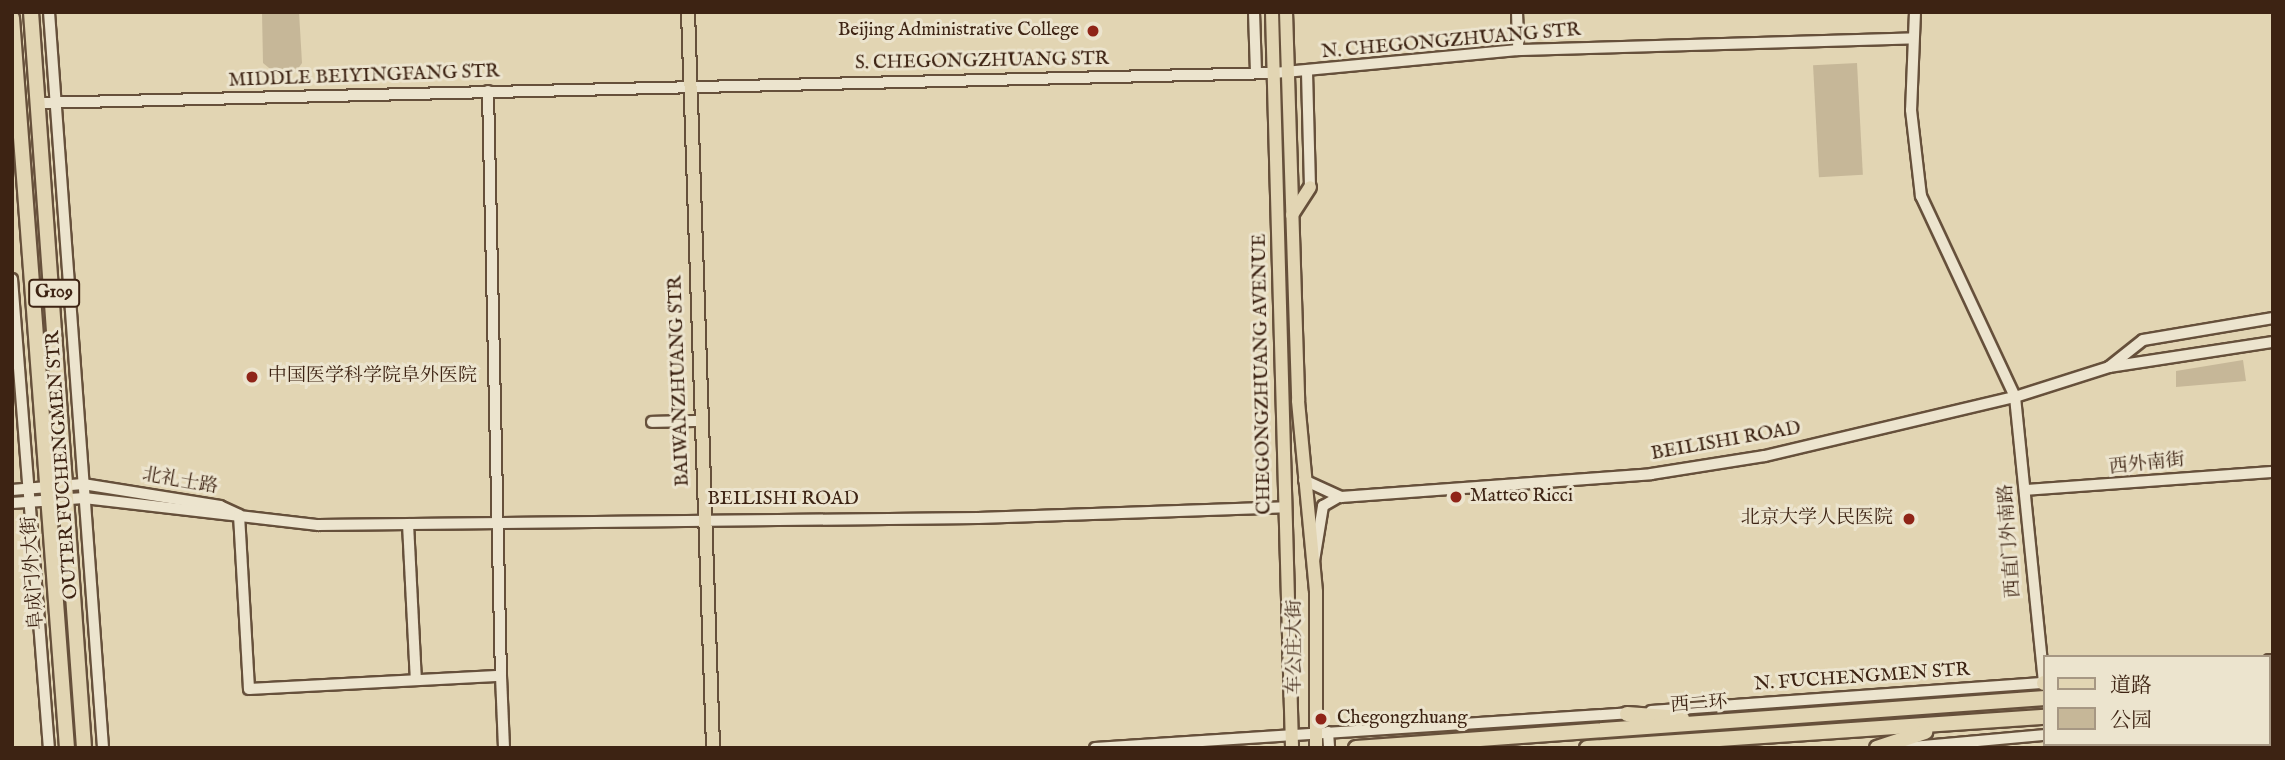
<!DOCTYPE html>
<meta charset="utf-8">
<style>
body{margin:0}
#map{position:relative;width:2285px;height:760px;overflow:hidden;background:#e2d5b3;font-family:"IM FELL English","Noto Serif SC",serif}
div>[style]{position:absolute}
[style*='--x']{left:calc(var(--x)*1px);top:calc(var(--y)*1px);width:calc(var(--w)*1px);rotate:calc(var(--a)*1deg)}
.green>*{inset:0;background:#c6b798;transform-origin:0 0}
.roads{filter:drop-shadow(2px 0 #66503b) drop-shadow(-2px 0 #66503b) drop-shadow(0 2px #66503b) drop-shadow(0 -2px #66503b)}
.minor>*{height:10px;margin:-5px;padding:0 5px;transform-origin:5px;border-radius:5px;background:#ece4ce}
.major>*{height:12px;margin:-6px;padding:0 6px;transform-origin:6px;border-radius:6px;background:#e2d5b3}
.highway>*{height:14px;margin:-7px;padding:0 7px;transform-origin:7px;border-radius:7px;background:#e2d5b3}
.dots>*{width:19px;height:19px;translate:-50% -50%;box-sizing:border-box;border:4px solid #ece4ce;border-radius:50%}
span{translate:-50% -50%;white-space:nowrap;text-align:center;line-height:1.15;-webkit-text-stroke:6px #ece4ce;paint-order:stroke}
.shield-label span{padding:2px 5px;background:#ece4ce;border:2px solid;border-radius:5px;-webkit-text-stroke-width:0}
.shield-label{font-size:18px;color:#3d2313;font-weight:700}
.poi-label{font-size:19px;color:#3d2313}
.right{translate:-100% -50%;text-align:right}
.left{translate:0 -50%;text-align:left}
.street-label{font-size:19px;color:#3d2313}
.frame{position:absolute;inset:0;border:14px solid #3d2313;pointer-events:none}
.legend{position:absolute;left:2043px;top:655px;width:228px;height:91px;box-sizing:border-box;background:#ece4ce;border:2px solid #a69783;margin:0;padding:9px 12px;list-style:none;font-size:21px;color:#3d2313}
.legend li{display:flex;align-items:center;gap:14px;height:35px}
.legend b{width:35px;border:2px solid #a69783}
</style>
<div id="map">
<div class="green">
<div style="clip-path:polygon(262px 12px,299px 12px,302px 63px,295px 73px,280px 77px,263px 63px)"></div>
<div style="left:1857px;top:63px;width:112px;height:44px;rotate:87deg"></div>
<div style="clip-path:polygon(2243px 360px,2246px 381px,2176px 387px,2176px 371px)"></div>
</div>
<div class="roads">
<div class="minor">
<div style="--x:49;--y:12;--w:738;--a:85.8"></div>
<div style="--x:1254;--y:12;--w:61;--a:88.1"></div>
<div style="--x:1517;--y:12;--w:38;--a:88"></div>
<div style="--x:1915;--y:12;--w:98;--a:92.3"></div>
<div style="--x:1911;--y:110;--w:87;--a:83.4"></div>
<div style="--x:1921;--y:196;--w:222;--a:64.9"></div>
<div style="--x:2015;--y:397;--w:287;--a:84.2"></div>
<div style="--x:1307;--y:72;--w:115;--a:88.5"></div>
<div style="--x:488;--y:91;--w:585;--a:88.73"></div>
<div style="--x:39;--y:103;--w:1235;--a:-1.39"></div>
<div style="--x:1274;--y:73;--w:245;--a:-5.4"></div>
<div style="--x:1518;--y:50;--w:394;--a:-1.7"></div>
<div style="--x:12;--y:279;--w:470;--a:85.5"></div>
<div style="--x:2109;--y:367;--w:43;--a:-38.5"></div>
<div style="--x:2143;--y:340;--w:132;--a:-9.6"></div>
<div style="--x:652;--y:422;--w:49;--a:-1.2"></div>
<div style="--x:1304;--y:480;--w:41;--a:24.7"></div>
<div style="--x:1341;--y:497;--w:311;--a:-4.2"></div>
<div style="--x:1651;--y:474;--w:115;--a:-9"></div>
<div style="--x:1765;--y:456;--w:257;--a:-13.3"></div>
<div style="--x:2015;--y:397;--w:99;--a:-17.7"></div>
<div style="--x:2109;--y:367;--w:166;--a:-8.7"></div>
<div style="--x:12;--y:490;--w:71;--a:-4.8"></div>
<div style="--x:83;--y:484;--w:139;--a:9.1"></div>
<div style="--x:220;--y:506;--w:21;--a:25"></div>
<div style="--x:2025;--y:490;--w:249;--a:-4.2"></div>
<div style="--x:12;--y:503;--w:72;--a:-4"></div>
<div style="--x:84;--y:498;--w:236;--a:6.6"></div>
<div style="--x:318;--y:525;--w:660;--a:-0.61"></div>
<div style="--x:978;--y:518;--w:308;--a:-2"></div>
<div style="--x:239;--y:515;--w:174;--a:86.7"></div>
<div style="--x:249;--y:689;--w:252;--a:-3"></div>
<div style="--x:501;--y:676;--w:72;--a:87.6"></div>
<div style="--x:408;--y:524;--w:156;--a:87.1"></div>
<div style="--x:1314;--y:561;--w:56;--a:-80.7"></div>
<div style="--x:1323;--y:506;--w:16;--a:-30"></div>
<div style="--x:2269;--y:660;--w:4;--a:0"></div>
<div style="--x:1651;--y:711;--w:395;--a:-4.1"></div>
<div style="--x:1328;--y:732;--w:16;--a:86"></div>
<div style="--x:2069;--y:744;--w:4;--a:90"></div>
<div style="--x:2091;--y:744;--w:16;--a:0"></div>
<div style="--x:2231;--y:744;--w:4;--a:76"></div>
<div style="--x:1095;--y:748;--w:538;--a:-3.73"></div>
<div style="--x:1901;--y:748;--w:145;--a:-5.2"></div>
</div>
<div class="major">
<div style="--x:688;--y:12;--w:736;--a:88.05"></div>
<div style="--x:1272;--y:12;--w:736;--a:88.44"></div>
<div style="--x:1286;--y:12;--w:389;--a:88.2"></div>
<div style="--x:1298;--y:401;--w:192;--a:84.6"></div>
<div style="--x:1316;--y:592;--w:156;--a:90"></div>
<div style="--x:1292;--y:215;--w:33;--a:-57"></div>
<div style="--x:2272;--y:733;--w:1;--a:0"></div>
</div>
<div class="highway">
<div style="--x:31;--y:12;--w:738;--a:85.88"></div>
<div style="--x:12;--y:18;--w:732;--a:85.69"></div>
<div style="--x:2269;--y:679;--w:4;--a:0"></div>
<div style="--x:2044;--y:683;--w:1;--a:0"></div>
<div style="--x:2269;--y:702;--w:4;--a:-14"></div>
<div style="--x:1627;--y:714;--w:55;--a:4.2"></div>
<div style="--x:2269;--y:724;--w:4;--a:0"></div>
<div style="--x:1356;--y:748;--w:691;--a:-4.15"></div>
<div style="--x:1587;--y:748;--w:459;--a:-3.9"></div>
<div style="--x:1877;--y:748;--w:51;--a:-18.4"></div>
</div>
</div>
<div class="dots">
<div style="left:1093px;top:31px;background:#8f2418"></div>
<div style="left:252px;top:377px;background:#8f2418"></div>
<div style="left:1456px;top:497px;background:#8f2418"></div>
<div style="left:1909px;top:519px;background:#8f2418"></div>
<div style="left:1321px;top:719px;background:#8f2418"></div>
</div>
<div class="shield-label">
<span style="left:54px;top:293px">G109</span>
</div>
<div class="poi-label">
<span class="right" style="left:1079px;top:31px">Beijing Administrative College</span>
<span class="left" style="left:268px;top:377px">中国医学科学院阜外医院</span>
<span class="left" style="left:1470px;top:497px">Matteo Ricci</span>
<span class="right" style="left:1893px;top:519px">北京大学人民医院</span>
<span class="left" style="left:1337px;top:719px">Chegongzhuang</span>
</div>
<div class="street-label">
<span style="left:1451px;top:42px;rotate:-5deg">N. CHEGONGZHUANG STR</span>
<span style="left:982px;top:62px;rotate:-1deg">S. CHEGONGZHUANG STR</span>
<span style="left:364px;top:77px;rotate:-2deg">MIDDLE BEIYINGFANG STR</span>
<span style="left:1263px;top:374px;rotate:-91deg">CHEGONGZHUANG AVENUE</span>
<span style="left:680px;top:381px;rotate:-92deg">BAIWANZHUANG STR</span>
<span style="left:1726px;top:442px;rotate:-10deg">BEILISHI ROAD</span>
<span style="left:63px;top:465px;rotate:-94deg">OUTER FUCHENGMEN STR</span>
<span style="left:2147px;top:465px;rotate:-6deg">西外南街</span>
<span style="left:180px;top:482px;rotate:10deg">北礼士路</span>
<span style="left:783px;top:500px">BEILISHI ROAD</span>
<span style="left:2011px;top:541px;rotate:-94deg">西直门外南路</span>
<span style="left:34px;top:573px;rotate:-94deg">阜成门外大街</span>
<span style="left:1296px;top:647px;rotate:-90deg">车公庄大街</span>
<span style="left:1862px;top:678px;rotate:-4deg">N. FUCHENGMEN STR</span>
<span style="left:1699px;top:705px;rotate:-4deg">西二环</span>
</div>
<div class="frame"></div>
<ul class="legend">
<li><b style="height:9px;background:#e2d5b3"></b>道路</li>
<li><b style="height:19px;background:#c6b798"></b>公园</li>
</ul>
</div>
